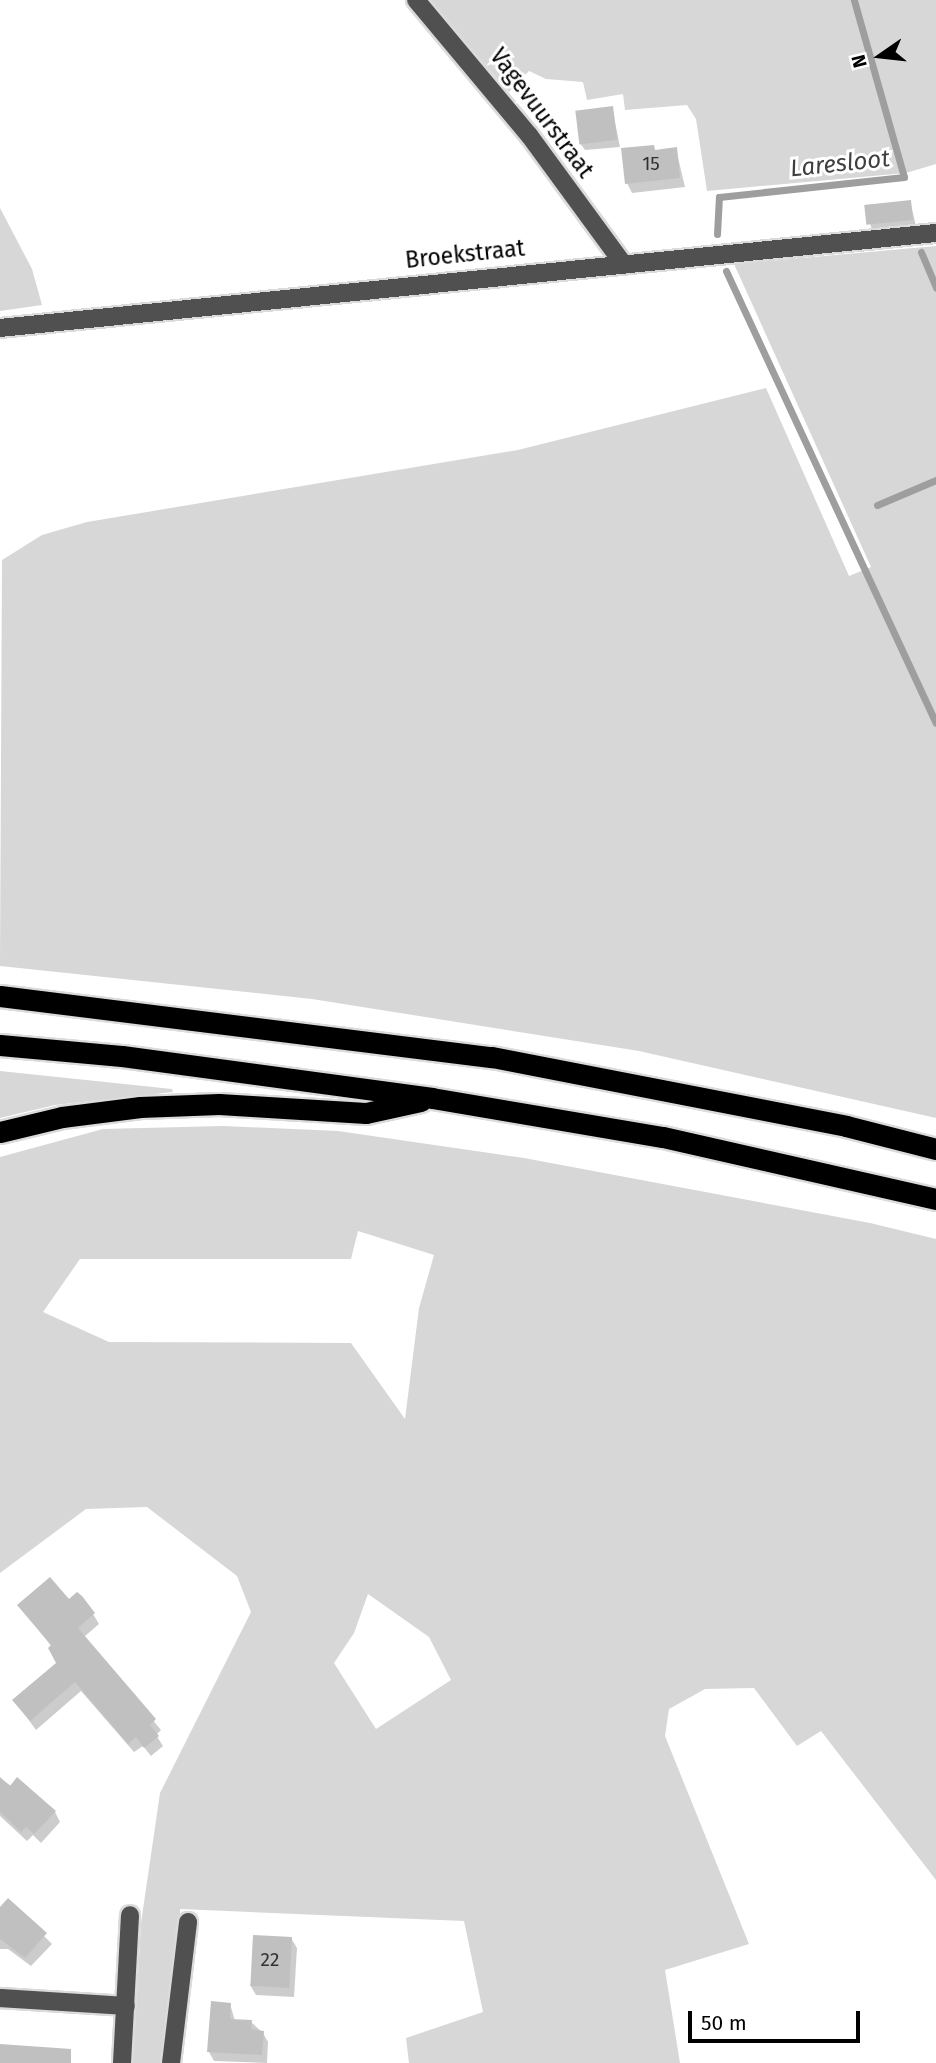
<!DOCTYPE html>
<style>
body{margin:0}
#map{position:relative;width:936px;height:2063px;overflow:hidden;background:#fff;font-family:"Fira Sans",sans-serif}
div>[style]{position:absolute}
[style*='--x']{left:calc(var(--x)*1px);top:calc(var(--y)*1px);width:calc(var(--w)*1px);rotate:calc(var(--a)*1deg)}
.green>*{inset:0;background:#d7d7d7}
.shadow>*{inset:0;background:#0003}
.stream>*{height:7px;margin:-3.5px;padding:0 3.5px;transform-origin:3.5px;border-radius:3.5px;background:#9e9e9e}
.building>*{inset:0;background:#c0c0c0;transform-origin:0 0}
.roads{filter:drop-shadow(2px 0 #dbdbdb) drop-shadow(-2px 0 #dbdbdb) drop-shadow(0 2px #dbdbdb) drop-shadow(0 -2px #dbdbdb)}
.minor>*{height:18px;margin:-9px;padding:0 9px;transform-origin:9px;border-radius:9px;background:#505050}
.highway>*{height:21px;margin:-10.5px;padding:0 10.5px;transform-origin:10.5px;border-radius:10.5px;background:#000}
span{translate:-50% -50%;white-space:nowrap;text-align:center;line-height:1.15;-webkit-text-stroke:6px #fff;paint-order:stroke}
.number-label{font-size:19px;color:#303030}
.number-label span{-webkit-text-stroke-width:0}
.street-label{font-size:23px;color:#000}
.water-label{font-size:24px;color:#3f3f3f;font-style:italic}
.north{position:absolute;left:845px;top:21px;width:70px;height:70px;-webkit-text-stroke:5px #fff;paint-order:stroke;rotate:256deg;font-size:19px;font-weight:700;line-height:28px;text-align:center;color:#000}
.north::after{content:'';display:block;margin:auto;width:24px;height:32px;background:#000;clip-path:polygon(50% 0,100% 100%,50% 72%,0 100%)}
.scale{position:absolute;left:688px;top:2011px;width:172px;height:32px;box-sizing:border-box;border:4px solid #000;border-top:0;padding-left:9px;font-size:21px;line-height:24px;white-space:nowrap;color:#000;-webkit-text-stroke:5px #fff;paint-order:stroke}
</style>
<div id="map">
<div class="green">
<div style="clip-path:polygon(428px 0,936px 0,936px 164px,906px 173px,707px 191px,696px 119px,687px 105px,625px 110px,623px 94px,587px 100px,583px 82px,546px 79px,529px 71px,509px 92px)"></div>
<div style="clip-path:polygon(0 208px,32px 269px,42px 305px,0 311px)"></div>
<div style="clip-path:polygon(936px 246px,936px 1118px,639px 1051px,312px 999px,0 966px,2px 560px,42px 535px,87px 522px,518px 450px,766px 388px,849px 576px,871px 567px,734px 264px)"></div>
<div style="clip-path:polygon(0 1071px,172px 1089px,173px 1092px,55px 1105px,0 1118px)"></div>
<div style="clip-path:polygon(evenodd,224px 1126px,338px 1131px,524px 1158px,870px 1223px,936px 1239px,936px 1880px,821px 1731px,797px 1746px,754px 1688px,705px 1689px,669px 1709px,665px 1736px,749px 1944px,665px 1970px,680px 2063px,409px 2063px,406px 2038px,483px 2012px,464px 1921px,180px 1909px,180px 1965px,170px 2048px,160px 2063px,133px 2063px,141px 1923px,160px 1793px,251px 1612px,237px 1576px,147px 1507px,86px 1509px,0 1573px,0 1157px,103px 1129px,224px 1126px,358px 1231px,434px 1255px,419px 1308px,405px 1419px,351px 1343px,109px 1342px,43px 1312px,80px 1259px,351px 1259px,358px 1231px,224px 1126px,368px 1594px,429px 1637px,451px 1680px,376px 1729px,334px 1663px,354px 1633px,368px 1594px)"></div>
</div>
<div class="shadow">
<div style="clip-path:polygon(612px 107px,620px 147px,585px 150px,580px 143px)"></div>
<div style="clip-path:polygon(653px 147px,656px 151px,676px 149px,685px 187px,632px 193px,627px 183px)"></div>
<div style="clip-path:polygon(910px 201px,917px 230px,873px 234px,865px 205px)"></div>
<div style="clip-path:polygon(68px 1601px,93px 1614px,99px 1624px,84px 1637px,161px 1730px,156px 1735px,163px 1746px,151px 1756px,143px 1746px,134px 1752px,81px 1691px,36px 1730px,15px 1701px,59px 1664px,52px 1647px,19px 1605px)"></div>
<div style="clip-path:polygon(0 1779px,55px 1812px,60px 1822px,41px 1843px,33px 1835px,27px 1841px,0 1816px)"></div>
<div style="clip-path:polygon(8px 1900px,52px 1944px,31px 1966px,8px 1949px,0 1949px,0 1909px)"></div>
<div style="clip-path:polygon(291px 1938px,297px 1948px,294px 1997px,256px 1995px,250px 1985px)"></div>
<div style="clip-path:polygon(230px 2004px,235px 2021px,251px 2022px,263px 2033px,268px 2042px,267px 2063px,214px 2061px,209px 2052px)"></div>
</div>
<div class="stream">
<div style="--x:717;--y:234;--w:37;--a:-87"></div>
<div style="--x:719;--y:197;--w:186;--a:-6.2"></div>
<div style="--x:904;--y:177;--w:184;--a:-105.8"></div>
<div style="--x:921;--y:252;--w:39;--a:67"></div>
<div style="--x:726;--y:271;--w:498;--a:65.1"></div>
<div style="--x:877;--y:505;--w:64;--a:-23"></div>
</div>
<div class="building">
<div style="left:613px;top:106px;width:34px;height:38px;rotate:83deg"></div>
<div style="clip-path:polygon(654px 145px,655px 150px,677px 147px,680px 178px,625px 184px,621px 148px)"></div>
<div style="left:911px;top:200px;width:20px;height:47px;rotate:84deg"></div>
<div style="clip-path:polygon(50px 1577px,69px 1599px,77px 1592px,82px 1596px,95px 1613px,78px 1628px,156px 1719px,150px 1725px,159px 1736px,144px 1748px,136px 1737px,128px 1744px,75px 1682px,30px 1721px,12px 1700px,56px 1663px,48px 1648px,51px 1645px,17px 1605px)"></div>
<div style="clip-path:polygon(0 1777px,10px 1786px,17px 1777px,56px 1811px,34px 1834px,26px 1827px,21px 1832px,0 1812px)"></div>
<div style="clip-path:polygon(8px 1898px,47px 1933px,25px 1958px,0 1939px,0 1907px)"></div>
<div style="left:253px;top:1935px;width:39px;height:51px;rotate:3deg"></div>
<div style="clip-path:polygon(211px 2001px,231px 2003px,230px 2019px,252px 2020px,251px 2029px,264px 2031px,262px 2055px,207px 2052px)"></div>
<div style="clip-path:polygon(0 2044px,71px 2049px,71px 2063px,0 2063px)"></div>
</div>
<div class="roads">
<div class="minor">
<div style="--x:416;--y:0;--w:176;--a:50.1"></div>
<div style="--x:529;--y:135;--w:157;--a:53.8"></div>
<div style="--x:0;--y:328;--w:941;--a:-5.8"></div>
<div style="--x:0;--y:1998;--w:126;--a:3.6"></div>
<div style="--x:122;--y:2063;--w:148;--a:-86.9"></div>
<div style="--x:171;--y:2063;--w:142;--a:-83.1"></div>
</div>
<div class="highway">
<div style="--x:0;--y:996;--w:496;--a:7.1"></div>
<div style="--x:492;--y:1057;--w:361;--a:11"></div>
<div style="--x:846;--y:1126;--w:93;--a:14.3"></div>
<div style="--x:0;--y:1045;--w:122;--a:5.2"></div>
<div style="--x:122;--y:1056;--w:313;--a:7.7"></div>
<div style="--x:432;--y:1098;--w:234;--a:9.6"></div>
<div style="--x:663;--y:1137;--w:280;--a:12.8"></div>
<div style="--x:0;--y:1132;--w:64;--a:-13.6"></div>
<div style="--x:62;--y:1117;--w:79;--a:-7.3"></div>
<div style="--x:140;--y:1107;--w:79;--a:-2.2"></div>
<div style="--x:219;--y:1104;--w:147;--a:3.5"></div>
<div style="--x:366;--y:1113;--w:56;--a:-12.3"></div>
</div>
</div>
<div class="number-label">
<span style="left:651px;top:164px">15</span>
<span style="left:270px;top:1960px">22</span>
</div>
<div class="street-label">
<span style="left:542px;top:113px;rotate:53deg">Vagevuurstraat</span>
<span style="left:465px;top:254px;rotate:-6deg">Broekstraat</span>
</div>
<div class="water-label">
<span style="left:840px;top:164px;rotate:-6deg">Laresloot</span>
</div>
<div class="north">N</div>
<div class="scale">50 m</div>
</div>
